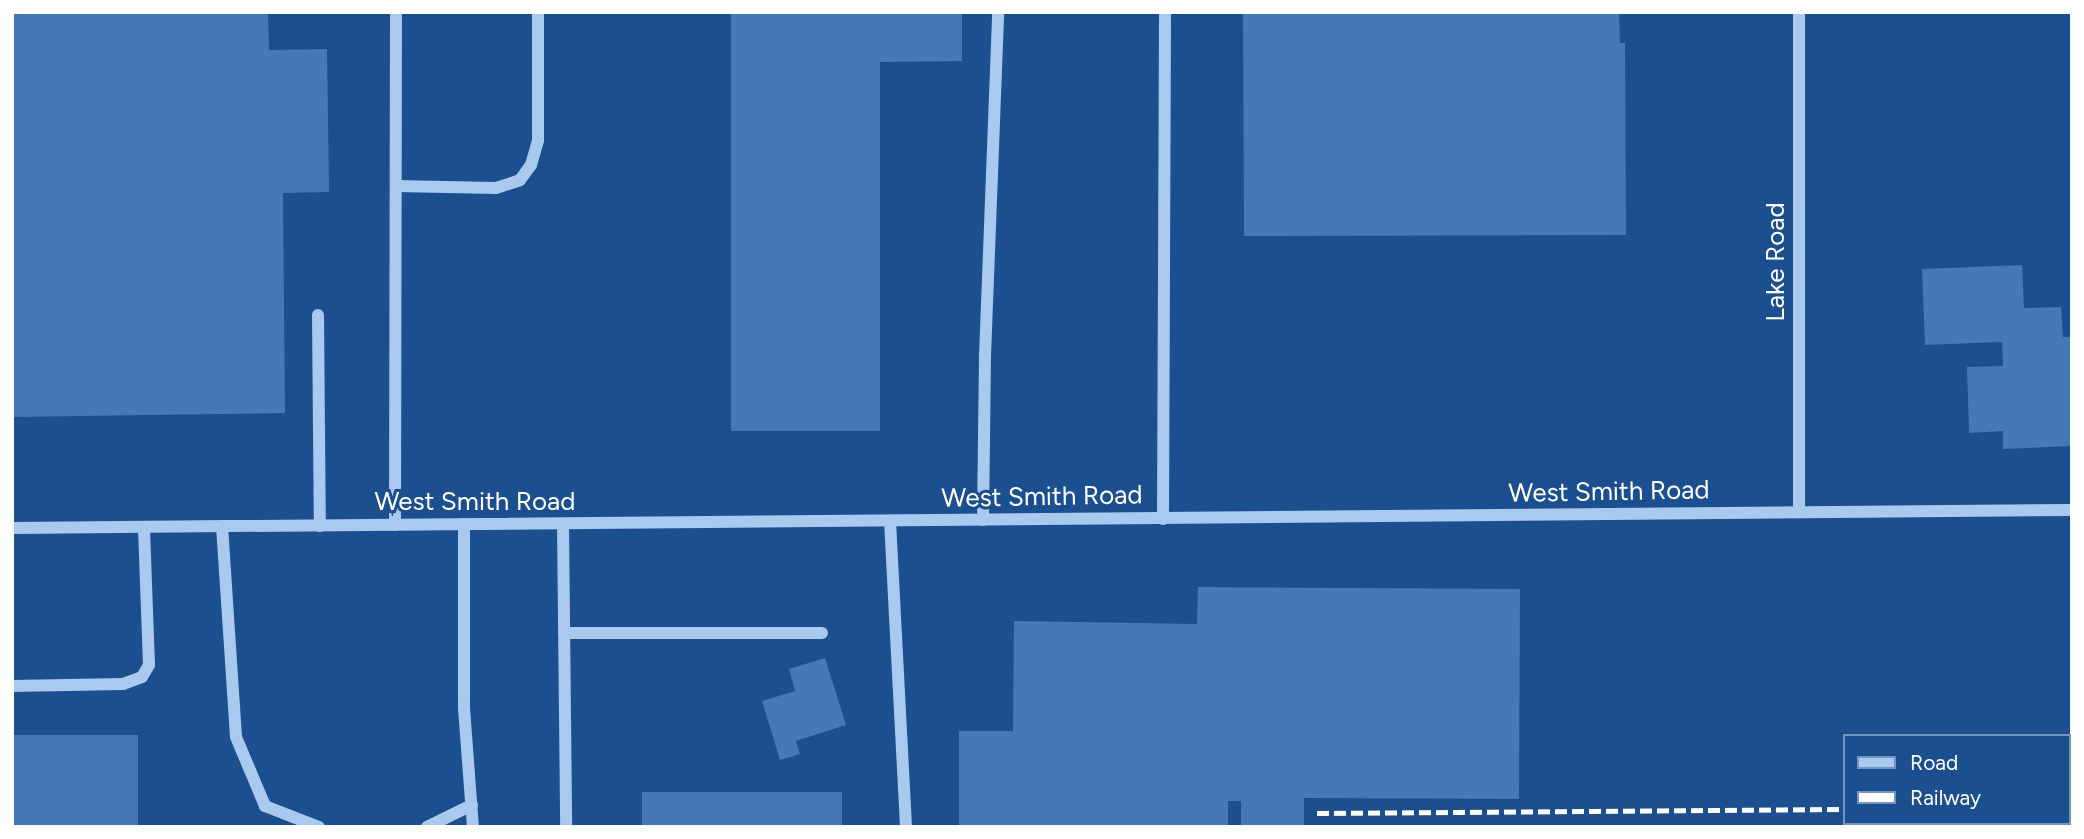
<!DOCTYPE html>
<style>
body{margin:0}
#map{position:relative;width:2084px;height:839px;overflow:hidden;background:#1b4f8f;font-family:Figtree,sans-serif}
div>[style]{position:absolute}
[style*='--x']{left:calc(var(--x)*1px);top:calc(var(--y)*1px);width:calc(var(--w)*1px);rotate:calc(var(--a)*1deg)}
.building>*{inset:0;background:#4478b7;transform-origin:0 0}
.minor>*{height:12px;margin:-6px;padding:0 6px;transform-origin:6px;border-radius:6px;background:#a9c9ee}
.rail>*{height:5px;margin-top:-2.5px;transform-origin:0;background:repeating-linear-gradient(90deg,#fff 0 12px,transparent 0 17px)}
span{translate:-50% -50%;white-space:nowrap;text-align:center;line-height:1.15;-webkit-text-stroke:6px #1b4f8f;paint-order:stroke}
.street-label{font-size:26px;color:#fff}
.frame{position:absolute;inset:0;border:14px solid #fff;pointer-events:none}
.legend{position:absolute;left:1843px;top:734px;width:228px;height:91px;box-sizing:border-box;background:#1b4f8f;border:2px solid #7695bc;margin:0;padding:9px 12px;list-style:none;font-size:21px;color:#fff}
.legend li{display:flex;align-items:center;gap:14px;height:35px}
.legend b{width:35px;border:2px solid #7695bc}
</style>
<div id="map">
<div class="building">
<div style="clip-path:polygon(12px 12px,268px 12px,269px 50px,327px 49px,329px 192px,283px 193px,285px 413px,12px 417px)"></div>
<div style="clip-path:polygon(731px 12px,962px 12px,962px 61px,880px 62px,880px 431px,731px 431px)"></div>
<div style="clip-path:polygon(1243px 12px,1619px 12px,1620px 43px,1625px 43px,1626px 235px,1244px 236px)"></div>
<div style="clip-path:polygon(2022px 265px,2024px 308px,2061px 307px,2063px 337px,2072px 337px,2072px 446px,2003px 449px,2003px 431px,1969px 433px,1967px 367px,2003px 366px,2002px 342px,1925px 345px,1922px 269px)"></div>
<div style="clip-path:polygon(1198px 587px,1520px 589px,1519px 799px,1304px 798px,1304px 827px,1241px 827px,1241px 801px,1228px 801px,1228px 827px,959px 827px,959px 731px,1013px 731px,1014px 621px,1197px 624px)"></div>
<div style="clip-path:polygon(825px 658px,846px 725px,796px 741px,800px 754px,780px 760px,762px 701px,795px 691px,789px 669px)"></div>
<div style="left:12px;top:735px;width:126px;height:92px"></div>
<div style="left:842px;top:792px;width:35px;height:200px;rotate:90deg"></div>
</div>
<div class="minor">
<div style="--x:1799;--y:12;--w:500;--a:90"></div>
<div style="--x:396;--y:186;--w:100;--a:1.1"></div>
<div style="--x:496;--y:188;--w:25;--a:-18"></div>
<div style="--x:520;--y:180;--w:19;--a:-54"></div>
<div style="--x:531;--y:165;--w:26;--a:-74"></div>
<div style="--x:538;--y:140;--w:128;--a:-90"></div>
<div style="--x:318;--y:315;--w:211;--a:89.5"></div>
<div style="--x:1163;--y:519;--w:507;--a:-89.77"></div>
<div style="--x:983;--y:520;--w:164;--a:-89.3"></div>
<div style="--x:985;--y:356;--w:344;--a:-87.8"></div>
<div style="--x:890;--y:521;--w:306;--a:87"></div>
<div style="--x:464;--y:524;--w:184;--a:90"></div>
<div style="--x:464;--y:708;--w:119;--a:85.7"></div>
<div style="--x:563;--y:524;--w:303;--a:89.4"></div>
<div style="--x:395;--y:525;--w:513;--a:-89.89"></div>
<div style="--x:222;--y:526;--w:211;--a:86.2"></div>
<div style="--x:236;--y:737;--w:75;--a:67.2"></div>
<div style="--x:265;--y:806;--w:58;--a:21.3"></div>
<div style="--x:12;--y:528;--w:2060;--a:-0.5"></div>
<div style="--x:564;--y:633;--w:258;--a:0"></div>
<div style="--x:12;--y:686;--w:111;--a:-1"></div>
<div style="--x:123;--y:684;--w:20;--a:-20"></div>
<div style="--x:142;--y:677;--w:14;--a:-60"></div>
<div style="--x:149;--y:665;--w:138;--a:-92.1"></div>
<div style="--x:427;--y:827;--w:50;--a:-26.1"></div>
</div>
<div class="rail">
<div style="--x:2068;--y:762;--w:4;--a:-27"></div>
<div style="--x:1317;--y:813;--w:527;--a:-0.43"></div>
<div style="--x:1937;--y:827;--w:8;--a:-30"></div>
</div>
<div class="street-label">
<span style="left:1776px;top:262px;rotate:-90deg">Lake Road</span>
<span style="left:1609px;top:492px;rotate:-1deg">West Smith Road</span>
<span style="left:1042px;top:497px;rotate:-1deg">West Smith Road</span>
<span style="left:475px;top:502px">West Smith Road</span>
</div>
<div class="frame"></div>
<ul class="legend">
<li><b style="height:9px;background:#a9c9ee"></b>Road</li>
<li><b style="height:9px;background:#fff"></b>Railway</li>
</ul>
</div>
